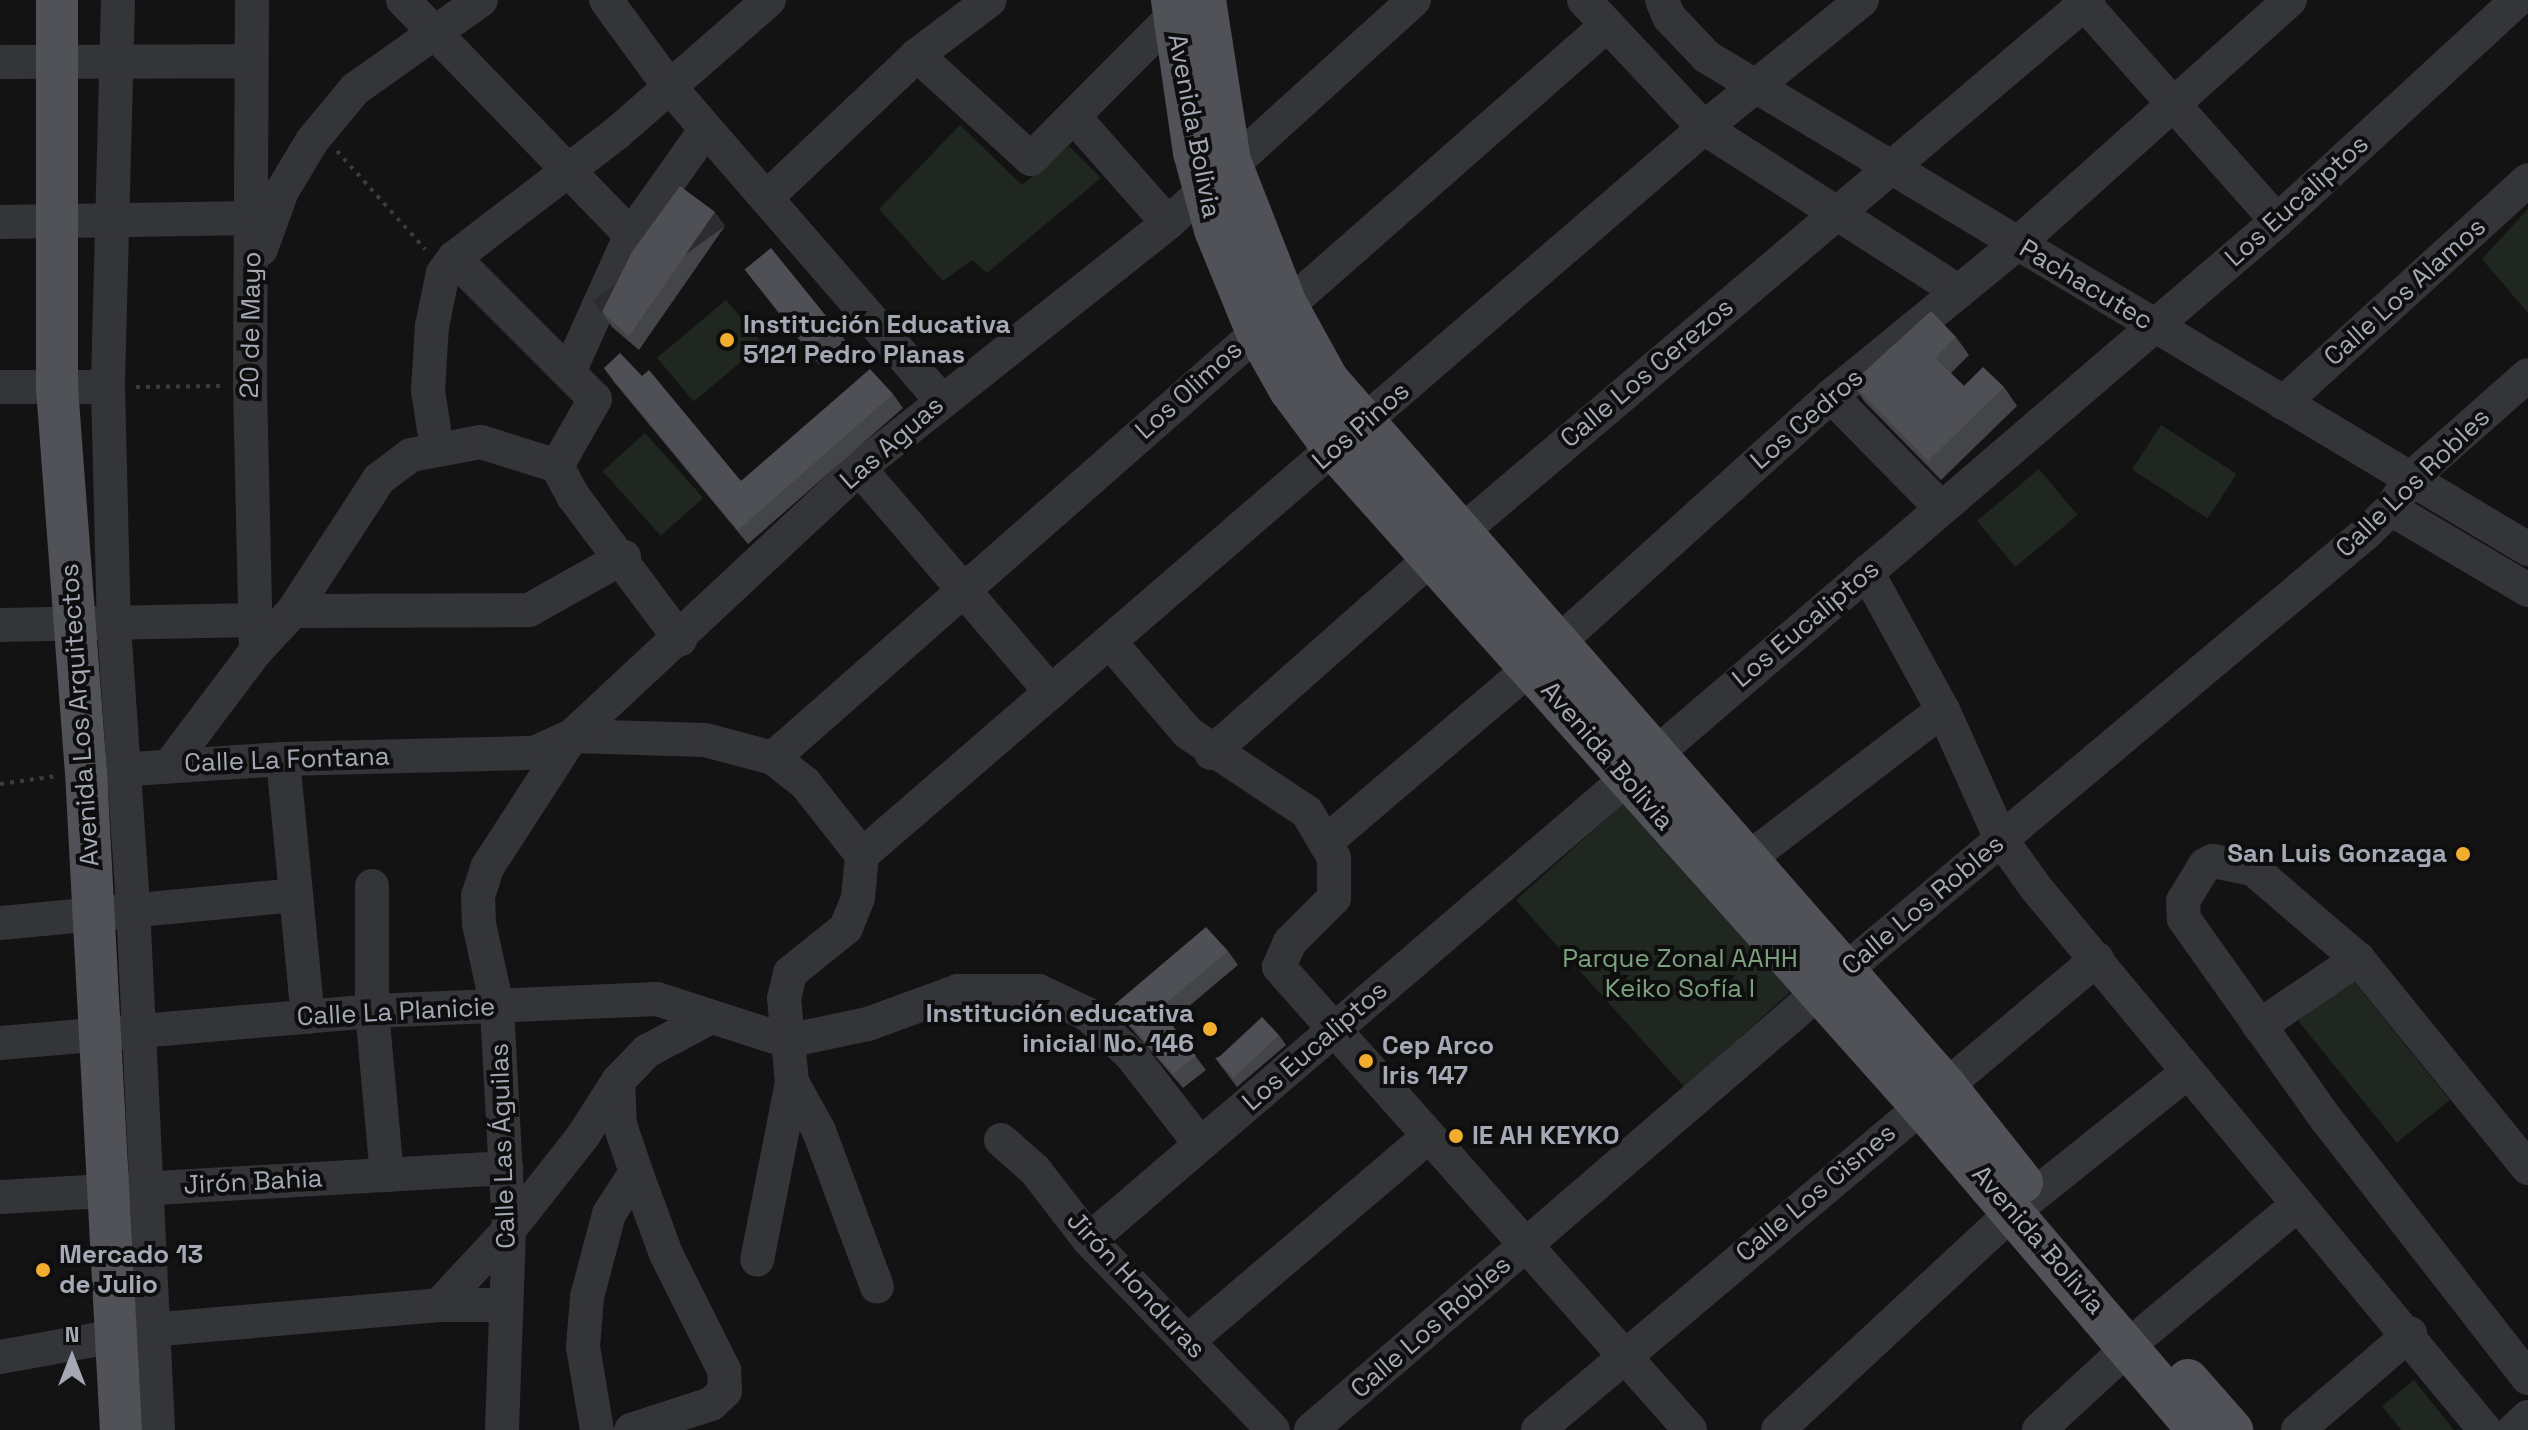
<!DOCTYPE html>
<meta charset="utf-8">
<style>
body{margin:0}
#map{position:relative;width:2528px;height:1430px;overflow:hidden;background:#131314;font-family:"Space Grotesk",sans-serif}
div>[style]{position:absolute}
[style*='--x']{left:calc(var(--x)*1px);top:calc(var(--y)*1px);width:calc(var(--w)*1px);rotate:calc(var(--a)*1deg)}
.green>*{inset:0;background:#1f2720;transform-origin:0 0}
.path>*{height:4px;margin-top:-2px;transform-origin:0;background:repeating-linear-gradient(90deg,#3a3c40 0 4px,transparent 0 10px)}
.minor>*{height:34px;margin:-17px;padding:0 17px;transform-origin:17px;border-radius:17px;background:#343539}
.major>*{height:42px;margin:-21px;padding:0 21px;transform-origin:21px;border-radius:21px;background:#505258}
.wall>*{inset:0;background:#444549}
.shaded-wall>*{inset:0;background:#2c2d2f;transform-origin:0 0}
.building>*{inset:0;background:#4f5055;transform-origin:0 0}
.dots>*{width:22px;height:22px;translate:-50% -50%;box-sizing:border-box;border:4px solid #0e0e0f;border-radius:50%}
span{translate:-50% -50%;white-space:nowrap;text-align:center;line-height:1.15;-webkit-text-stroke:8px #0e0e0f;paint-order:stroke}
.street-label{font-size:26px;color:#a4a9b5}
.poi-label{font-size:26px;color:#a4a9b5;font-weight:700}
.left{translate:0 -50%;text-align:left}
.right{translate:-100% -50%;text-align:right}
.park-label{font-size:26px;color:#7ba07d}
.north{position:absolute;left:32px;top:1318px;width:80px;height:80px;-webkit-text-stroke:6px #0e0e0f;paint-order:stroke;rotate:0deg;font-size:22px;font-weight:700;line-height:32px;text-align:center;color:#a4a9b5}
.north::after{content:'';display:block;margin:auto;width:28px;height:36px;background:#a4a9b5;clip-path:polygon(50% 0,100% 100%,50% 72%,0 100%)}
</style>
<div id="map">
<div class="green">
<div style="clip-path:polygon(960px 125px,1022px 185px,1069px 146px,1101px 178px,987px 273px,972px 260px,943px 281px,879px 209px)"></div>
<div style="clip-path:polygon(2528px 209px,2528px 313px,2482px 259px)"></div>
<div style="left:726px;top:300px;width:57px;height:90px;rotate:50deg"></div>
<div style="left:2161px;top:425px;width:90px;height:53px;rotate:33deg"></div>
<div style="left:645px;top:433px;width:87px;height:57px;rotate:48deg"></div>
<div style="left:2039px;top:469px;width:60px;height:81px;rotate:50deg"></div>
<div style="left:1626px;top:801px;width:252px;height:148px;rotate:48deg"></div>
<div style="left:2351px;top:978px;width:157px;height:68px;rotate:51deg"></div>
<div style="clip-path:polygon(2414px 1380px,2454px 1430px,2401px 1430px,2382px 1406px)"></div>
</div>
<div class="path">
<div style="--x:337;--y:151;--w:132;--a:48.1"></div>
<div style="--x:136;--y:387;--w:87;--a:-0.7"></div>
<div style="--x:0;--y:784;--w:57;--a:-8.1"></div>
</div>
<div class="minor">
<div style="--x:118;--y:0;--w:387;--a:91.5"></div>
<div style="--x:108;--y:387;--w:239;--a:88.6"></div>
<div style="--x:114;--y:626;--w:282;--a:86.1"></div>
<div style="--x:133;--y:907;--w:524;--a:87.26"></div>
<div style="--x:252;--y:0;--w:386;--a:90.3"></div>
<div style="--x:250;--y:386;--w:265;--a:88.7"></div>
<div style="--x:403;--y:0;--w:327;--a:45.9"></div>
<div style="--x:606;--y:0;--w:107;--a:53.8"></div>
<div style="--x:669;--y:86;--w:414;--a:49.1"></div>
<div style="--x:1584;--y:0;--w:175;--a:46.8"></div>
<div style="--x:1704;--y:128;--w:303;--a:32.7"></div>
<div style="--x:1662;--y:0;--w:18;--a:68"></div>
<div style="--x:1669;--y:17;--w:55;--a:46.5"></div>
<div style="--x:1707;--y:57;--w:957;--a:30.93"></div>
<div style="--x:2081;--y:0;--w:295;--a:48.4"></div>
<div style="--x:917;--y:55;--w:154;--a:42.4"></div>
<div style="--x:1031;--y:159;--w:221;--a:-45.2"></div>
<div style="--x:0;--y:62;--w:248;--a:-0.2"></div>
<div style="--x:1075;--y:118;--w:140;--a:48.5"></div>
<div style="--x:766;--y:198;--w:208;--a:-43.4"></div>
<div style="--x:917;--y:55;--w:91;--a:-37"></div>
<div style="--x:0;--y:222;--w:253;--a:-0.9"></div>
<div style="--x:261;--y:249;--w:62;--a:-70.1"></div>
<div style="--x:282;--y:191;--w:58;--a:-59"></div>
<div style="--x:312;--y:141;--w:67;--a:-50.4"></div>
<div style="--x:355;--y:89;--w:154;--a:-35.2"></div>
<div style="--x:454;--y:258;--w:199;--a:45"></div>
<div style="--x:595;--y:399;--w:77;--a:119.6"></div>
<div style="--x:569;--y:372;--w:150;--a:-65.7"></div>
<div style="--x:631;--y:235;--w:130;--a:-54.7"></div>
<div style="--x:0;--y:387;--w:108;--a:0"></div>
<div style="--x:1831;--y:396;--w:157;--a:45.5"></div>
<div style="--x:2283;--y:403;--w:331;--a:-42.3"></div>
<div style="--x:437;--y:449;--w:59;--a:-98.8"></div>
<div style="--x:428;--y:391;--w:65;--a:-86.5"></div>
<div style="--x:432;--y:326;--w:54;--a:-78.3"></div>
<div style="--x:443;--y:273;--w:19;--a:-54"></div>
<div style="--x:454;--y:258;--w:205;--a:-37.5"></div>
<div style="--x:617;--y:133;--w:202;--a:-41.2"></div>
<div style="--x:859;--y:468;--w:295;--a:49.4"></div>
<div style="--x:2391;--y:509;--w:159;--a:30.6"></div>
<div style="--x:1867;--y:572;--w:158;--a:61.2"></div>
<div style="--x:1943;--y:710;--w:141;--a:65.8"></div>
<div style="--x:2001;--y:839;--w:60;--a:54.5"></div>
<div style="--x:2036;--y:888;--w:704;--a:50.36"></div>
<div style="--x:293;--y:611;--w:236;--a:-0.2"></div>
<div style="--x:529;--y:610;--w:109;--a:-29.2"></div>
<div style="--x:0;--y:625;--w:256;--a:-1.1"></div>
<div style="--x:1110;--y:642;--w:120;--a:49.4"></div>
<div style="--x:1188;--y:733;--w:143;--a:33.6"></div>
<div style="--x:1307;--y:812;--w:53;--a:59.6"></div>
<div style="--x:1334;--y:858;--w:40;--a:90"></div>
<div style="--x:1334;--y:898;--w:62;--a:135"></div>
<div style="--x:1290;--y:942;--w:27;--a:114"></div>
<div style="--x:1279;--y:967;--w:619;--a:48.4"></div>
<div style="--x:1211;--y:753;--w:332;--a:-41.5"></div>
<div style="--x:1460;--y:533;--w:824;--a:-40.28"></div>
<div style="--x:773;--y:758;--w:1110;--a:-41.31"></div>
<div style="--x:283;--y:759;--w:259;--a:84.5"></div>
<div style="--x:170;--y:765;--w:143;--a:-53"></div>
<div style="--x:256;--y:651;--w:54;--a:-47.2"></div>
<div style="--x:293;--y:611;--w:158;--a:-56.9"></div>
<div style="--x:379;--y:479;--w:40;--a:-37"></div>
<div style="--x:411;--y:455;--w:71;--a:-10.5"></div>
<div style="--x:481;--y:442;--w:80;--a:17.5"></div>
<div style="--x:557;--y:466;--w:34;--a:62"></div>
<div style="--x:573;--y:496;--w:179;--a:53.2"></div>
<div style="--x:102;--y:771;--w:181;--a:-3.8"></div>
<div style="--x:283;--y:759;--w:251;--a:-1.4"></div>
<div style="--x:534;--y:753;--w:42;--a:-24.1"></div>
<div style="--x:572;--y:736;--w:133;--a:1.7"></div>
<div style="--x:705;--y:740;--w:70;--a:14.8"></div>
<div style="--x:773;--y:758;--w:41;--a:38"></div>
<div style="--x:805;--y:783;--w:92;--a:51.6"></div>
<div style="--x:862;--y:855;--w:43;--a:95.3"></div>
<div style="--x:858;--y:898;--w:32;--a:112"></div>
<div style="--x:846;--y:928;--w:72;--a:141.2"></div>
<div style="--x:790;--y:973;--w:26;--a:103"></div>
<div style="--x:784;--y:998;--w:84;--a:84.6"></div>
<div style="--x:792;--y:1082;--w:181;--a:101.1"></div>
<div style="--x:1327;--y:841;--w:267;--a:-40.4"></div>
<div style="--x:1530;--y:668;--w:406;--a:-42.1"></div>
<div style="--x:1831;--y:396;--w:240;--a:-39.3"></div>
<div style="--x:2017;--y:244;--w:366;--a:-41.8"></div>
<div style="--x:862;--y:855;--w:1112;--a:-40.81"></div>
<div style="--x:1704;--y:128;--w:203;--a:-39"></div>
<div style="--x:1727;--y:875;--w:272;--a:-37.4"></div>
<div style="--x:372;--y:886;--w:125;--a:90"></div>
<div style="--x:372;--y:1011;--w:165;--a:84.8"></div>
<div style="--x:0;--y:923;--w:297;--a:-5.4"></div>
<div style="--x:2259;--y:1026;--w:120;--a:-34.1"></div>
<div style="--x:0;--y:1043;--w:373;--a:-4.9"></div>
<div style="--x:372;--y:1011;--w:285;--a:-2.4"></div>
<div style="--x:657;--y:999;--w:137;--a:17.9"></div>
<div style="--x:787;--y:1041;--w:83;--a:-11.9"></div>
<div style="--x:868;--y:1024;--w:96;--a:-20.1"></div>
<div style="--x:958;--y:991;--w:81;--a:0"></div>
<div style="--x:1039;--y:991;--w:53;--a:25.6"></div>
<div style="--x:1087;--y:1014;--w:62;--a:43"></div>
<div style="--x:1132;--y:1056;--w:111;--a:52.3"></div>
<div style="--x:618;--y:1081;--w:44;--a:87.4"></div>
<div style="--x:620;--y:1125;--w:50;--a:71.2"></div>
<div style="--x:636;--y:1172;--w:87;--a:69.9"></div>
<div style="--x:666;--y:1254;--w:130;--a:63.4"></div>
<div style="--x:724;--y:1370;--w:21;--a:87"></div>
<div style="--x:725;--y:1391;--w:19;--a:137"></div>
<div style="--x:711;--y:1404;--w:84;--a:162"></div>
<div style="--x:792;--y:1082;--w:56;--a:61.1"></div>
<div style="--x:819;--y:1131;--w:166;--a:69.6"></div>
<div style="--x:1001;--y:1140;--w:45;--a:41.4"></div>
<div style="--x:1035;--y:1170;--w:88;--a:52.4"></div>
<div style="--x:1089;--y:1240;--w:264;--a:45.9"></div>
<div style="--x:2528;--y:1168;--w:269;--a:-129.1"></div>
<div style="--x:2358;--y:959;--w:138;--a:-139.4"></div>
<div style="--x:2253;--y:869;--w:41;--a:-168.7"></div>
<div style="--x:2213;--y:861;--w:9;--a:153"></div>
<div style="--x:2205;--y:865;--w:42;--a:121.4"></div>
<div style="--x:2183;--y:901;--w:18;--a:87"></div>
<div style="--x:2184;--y:919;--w:247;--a:54.6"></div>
<div style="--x:2327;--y:1120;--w:327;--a:52.1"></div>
<div style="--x:0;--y:1197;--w:507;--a:-3.28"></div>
<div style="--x:1089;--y:1240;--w:1565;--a:-40.62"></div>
<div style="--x:2277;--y:221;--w:326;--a:-42.6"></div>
<div style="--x:439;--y:1305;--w:103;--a:-47"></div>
<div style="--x:509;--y:1230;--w:120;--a:-51.8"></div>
<div style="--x:583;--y:1136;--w:65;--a:-57.5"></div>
<div style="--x:618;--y:1081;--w:42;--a:-46"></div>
<div style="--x:647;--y:1051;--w:72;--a:-28"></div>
<div style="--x:2146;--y:1331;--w:194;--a:-39.8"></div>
<div style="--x:1188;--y:1341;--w:316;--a:-40.4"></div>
<div style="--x:0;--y:1357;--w:151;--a:-10.3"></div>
<div style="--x:149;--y:1330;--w:291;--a:-4.9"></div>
<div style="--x:439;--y:1305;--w:67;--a:0"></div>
<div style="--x:502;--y:1430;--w:200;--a:-88"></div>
<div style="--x:509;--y:1230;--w:224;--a:-93.1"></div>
<div style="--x:497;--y:1006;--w:84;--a:-102.4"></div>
<div style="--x:479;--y:924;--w:28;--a:-92"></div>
<div style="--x:478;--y:896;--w:32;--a:-72"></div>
<div style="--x:488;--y:866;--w:155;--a:-57.1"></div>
<div style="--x:572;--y:736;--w:393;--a:-43"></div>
<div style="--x:859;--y:468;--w:394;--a:-38.4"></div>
<div style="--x:1168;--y:223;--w:332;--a:-42.2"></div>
<div style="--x:597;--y:1430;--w:84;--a:-99.6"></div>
<div style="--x:583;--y:1347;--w:50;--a:-85.4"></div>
<div style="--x:587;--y:1297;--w:86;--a:-75.2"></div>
<div style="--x:609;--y:1214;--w:50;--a:-57.3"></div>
<div style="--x:1311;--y:1430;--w:669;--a:-40.76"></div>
<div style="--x:1818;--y:993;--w:714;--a:-40"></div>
<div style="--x:2365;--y:534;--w:36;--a:-44"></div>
<div style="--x:2391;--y:509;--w:36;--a:-58"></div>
<div style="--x:2410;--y:479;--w:157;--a:-41.4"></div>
<div style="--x:1538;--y:1430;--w:731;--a:-40.12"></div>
<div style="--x:1778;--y:1430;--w:321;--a:-42.9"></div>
<div style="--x:2013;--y:1212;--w:224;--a:-38.7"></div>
<div style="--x:2039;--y:1430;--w:124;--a:-42.7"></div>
<div style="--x:2298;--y:1430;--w:148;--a:-40.6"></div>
<div style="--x:2514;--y:1430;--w:19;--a:-43"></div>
</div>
<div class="major">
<div style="--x:57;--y:0;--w:388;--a:90"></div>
<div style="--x:57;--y:388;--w:385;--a:85.7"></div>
<div style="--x:86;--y:772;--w:659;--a:86.96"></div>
<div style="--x:1172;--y:0;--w:154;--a:81.8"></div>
<div style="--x:1194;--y:152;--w:81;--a:74.9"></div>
<div style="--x:1215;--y:230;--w:108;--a:67.7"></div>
<div style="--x:1256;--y:330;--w:69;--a:60.5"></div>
<div style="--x:1290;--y:390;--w:74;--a:53.3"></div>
<div style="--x:1334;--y:449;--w:881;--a:48.22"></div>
<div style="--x:1921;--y:1106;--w:426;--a:49.5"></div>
<div style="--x:1205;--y:0;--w:163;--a:81.2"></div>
<div style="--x:1230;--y:161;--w:154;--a:68.6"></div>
<div style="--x:1286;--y:304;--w:87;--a:61.1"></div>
<div style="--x:1328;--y:380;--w:937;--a:48.81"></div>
<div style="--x:1945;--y:1085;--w:124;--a:51.6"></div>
<div style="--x:2188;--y:1380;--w:67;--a:48.7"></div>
</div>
<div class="wall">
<div style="clip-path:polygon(725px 226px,639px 350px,612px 327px,602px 312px)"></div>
<div style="clip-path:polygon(746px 271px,835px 326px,845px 340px,819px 365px)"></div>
<div style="clip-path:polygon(1956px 337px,1969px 355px,1951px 373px,1964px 386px,2004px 387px,2017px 406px,1941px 480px,1865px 402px,1852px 383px)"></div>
<div style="clip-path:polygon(604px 368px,642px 376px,741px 481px,893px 394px,903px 408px,748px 544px,614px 382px)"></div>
<div style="clip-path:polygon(1228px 951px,1238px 965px,1170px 1022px,1206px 1070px,1183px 1088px,1123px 1019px,1114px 1005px)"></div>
<div style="clip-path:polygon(1279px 1035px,1286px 1045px,1237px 1087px,1215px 1058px)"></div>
</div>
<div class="shaded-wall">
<div style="left:715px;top:212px;width:17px;height:151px;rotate:54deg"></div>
</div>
<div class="building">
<div style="clip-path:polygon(680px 186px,715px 212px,629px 336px,602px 312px,632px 252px)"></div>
<div style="left:771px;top:248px;width:101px;height:34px;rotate:51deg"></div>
<div style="clip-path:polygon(1931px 311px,1956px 337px,1935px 358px,1964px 386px,1983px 367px,2004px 387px,1928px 461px,1852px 383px)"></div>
<div style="clip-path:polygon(620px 353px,642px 376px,649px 370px,741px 481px,870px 369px,893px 394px,738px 530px,604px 368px)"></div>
<div style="clip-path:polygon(1206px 927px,1228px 951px,1159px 1009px,1196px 1056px,1173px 1074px,1114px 1005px)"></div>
<div style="left:1262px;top:1017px;width:25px;height:62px;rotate:47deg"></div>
</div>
<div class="dots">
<div style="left:727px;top:340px;background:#f1ae2e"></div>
<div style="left:2463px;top:854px;background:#f1ae2e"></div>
<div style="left:1210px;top:1029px;background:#f1ae2e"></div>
<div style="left:1366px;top:1061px;background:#f1ae2e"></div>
<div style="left:1456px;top:1136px;background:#f1ae2e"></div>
<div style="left:43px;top:1270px;background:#f1ae2e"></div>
</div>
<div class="street-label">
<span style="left:1194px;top:126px;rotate:79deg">Avenida Bolivia</span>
<span style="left:2297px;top:201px;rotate:-42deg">Los Eucaliptos</span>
<span style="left:2086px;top:285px;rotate:31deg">Pachacutec</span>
<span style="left:2405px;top:292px;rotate:-42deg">Calle Los Alamos</span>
<span style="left:251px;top:325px;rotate:-89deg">20 de Mayo</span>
<span style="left:1647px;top:373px;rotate:-40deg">Calle Los Cerezos</span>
<span style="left:1189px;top:390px;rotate:-42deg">Los Olimos</span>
<span style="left:1807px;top:419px;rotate:-41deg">Los Cedros</span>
<span style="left:1361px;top:426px;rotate:-41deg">Los Pinos</span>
<span style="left:892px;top:443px;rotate:-41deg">Las Aguas</span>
<span style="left:2413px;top:483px;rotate:-44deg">Calle Los Robles</span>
<span style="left:1806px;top:624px;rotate:-40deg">Los Eucaliptos</span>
<span style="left:80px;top:715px;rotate:-94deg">Avenida Los Arquitectos</span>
<span style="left:1607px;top:756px;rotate:49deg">Avenida Bolivia</span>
<span style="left:287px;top:760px;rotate:-2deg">Calle La Fontana</span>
<span style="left:1923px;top:905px;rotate:-40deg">Calle Los Robles</span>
<span style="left:396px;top:1012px;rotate:-3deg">Calle La Planicie</span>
<span style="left:1315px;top:1046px;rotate:-41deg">Los Eucaliptos</span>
<span style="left:503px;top:1146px;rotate:-92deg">Calle Las Águilas</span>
<span style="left:253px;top:1182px;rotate:-3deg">Jirón Bahia</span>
<span style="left:1816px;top:1193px;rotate:-40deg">Calle Los Cisnes</span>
<span style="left:2038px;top:1240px;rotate:49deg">Avenida Bolivia</span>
<span style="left:1136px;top:1285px;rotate:47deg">Jirón Honduras</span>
<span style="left:1431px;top:1327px;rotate:-41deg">Calle Los Robles</span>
</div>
<div class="poi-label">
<span class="left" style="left:743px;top:340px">Institución Educativa<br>5121 Pedro Planas</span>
<span class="right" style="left:2447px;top:854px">San Luis Gonzaga</span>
<span class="right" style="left:1194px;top:1029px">Institución educativa<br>inicial No. 146</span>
<span class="left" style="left:1382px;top:1061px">Cep Arco<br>Iris 147</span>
<span class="left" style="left:1472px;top:1136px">IE AH KEYKO</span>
<span class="left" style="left:59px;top:1270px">Mercado 13<br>de Julio</span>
</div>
<div class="park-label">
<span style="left:1680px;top:974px">Parque Zonal AAHH<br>Keiko Sofía I</span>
</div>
<div class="north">N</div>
</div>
